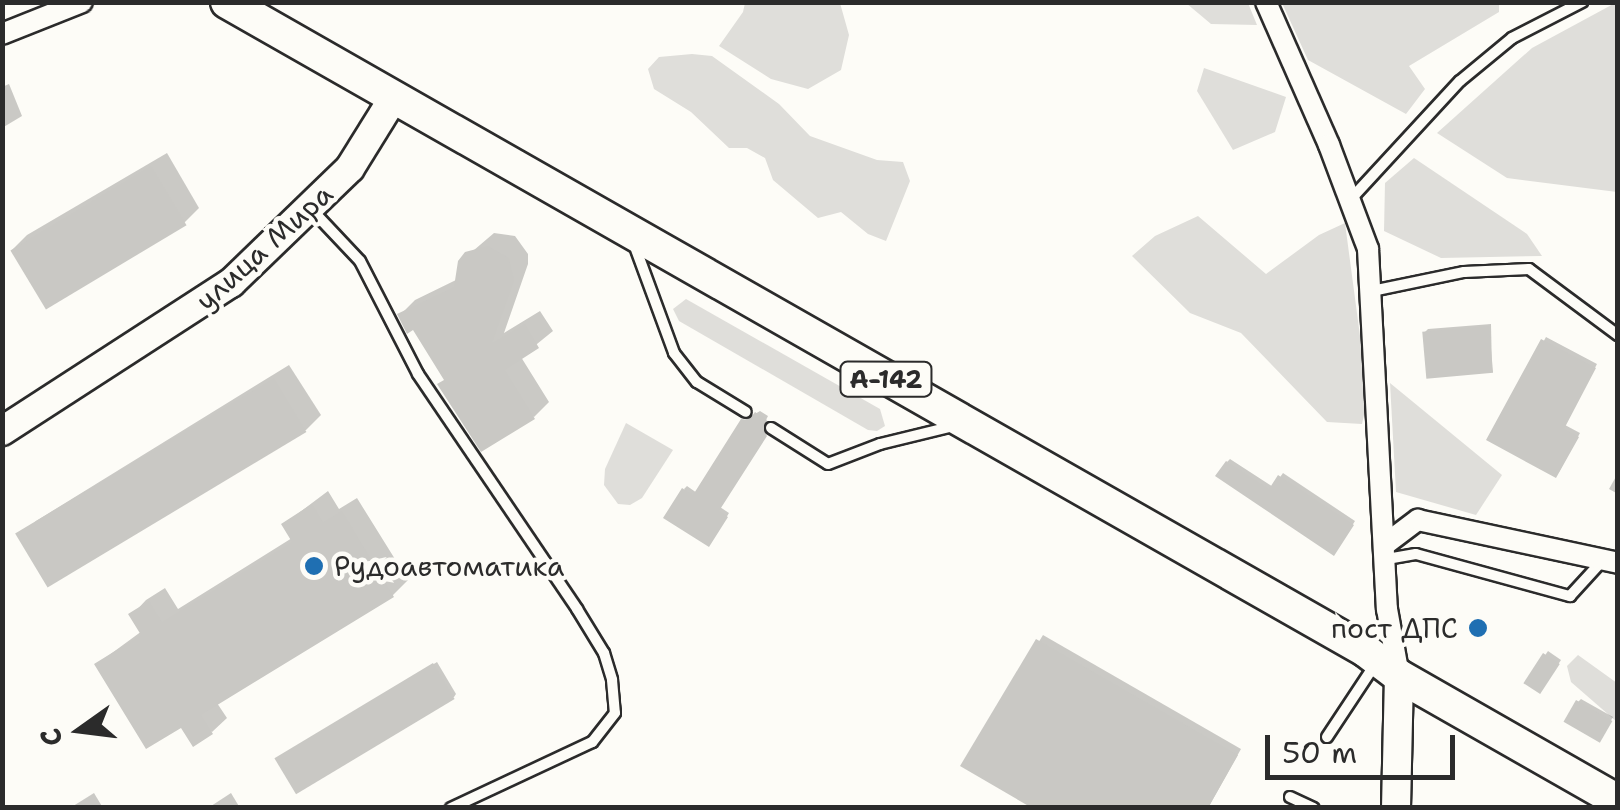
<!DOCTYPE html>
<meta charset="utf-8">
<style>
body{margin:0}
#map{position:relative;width:1620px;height:810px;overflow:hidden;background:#fdfcf7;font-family:"Shantell Sans",sans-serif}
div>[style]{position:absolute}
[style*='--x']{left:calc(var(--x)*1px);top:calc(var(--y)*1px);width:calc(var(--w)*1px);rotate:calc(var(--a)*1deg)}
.green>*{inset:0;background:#dfdeda}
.shadow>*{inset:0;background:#0003}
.building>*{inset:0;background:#c9c8c4;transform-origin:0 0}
.roads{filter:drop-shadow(2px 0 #2b2b2b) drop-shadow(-2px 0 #2b2b2b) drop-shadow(0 2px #2b2b2b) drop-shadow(0 -2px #2b2b2b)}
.service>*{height:10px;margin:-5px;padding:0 5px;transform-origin:5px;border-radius:5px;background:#fdfcf7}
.minor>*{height:20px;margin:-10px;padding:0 10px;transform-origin:10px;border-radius:10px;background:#fdfcf7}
.secondary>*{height:28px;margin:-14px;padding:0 14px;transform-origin:14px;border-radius:14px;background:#fdfcf7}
.trunk>*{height:32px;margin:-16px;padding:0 16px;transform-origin:16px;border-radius:16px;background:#fdfcf7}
.dots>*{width:28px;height:28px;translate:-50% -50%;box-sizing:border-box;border:5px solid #fdfcf7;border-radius:50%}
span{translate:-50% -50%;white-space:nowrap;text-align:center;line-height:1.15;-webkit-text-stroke:9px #fdfcf7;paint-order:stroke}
.shield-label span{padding:2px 8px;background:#fdfcf7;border:2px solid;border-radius:8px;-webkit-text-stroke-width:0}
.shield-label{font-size:25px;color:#2b2b2b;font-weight:700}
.street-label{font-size:28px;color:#2b2b2b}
.poi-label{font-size:28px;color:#2b2b2b}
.left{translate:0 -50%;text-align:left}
.right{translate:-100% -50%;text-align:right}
.frame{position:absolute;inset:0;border:5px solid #2b2b2b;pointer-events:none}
.north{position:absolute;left:30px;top:680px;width:100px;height:100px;-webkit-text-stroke:8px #fdfcf7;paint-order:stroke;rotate:256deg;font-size:28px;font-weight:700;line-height:40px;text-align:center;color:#2b2b2b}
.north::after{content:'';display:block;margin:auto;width:35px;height:45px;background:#2b2b2b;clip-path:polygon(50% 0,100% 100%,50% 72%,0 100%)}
.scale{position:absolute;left:1265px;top:735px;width:190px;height:45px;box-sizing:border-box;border:5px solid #2b2b2b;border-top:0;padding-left:12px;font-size:30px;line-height:35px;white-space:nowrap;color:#2b2b2b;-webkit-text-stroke:8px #fdfcf7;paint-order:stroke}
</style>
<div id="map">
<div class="green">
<div style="clip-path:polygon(1617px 2px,1617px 192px,1507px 178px,1437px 133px,1532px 48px)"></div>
<div style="clip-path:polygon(745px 3px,840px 3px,849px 35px,841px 70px,808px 89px,771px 79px,719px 46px,743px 12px)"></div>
<div style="clip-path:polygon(1186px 3px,1248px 3px,1257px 25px,1211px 24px)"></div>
<div style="clip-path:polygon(1499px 3px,1499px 12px,1409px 66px,1425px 89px,1406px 114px,1308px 60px,1282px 3px)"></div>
<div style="clip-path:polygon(692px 54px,712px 56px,779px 104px,810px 136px,877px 160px,903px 162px,910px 181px,886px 241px,868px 234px,841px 212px,818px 218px,773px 180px,765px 158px,747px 148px,729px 148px,691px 112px,654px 89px,648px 69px,659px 57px)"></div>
<div style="clip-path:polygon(1204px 68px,1286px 97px,1275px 132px,1233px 150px,1197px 91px)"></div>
<div style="clip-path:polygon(1414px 158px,1527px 234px,1542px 256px,1441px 258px,1384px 231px,1385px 183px)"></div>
<div style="clip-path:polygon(1198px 216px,1266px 274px,1319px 235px,1345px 223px,1368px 396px,1362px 424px,1327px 422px,1241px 333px,1190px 313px,1132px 256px,1155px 236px)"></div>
<div style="clip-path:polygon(686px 299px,880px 409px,885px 426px,877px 431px,868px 430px,679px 321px,673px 309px)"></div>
<div style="clip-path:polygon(1390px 383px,1502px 475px,1476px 515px,1396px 492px)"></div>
<div style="clip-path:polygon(626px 423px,673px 450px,642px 498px,630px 505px,618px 504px,604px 485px,605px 469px)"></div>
<div style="clip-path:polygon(1578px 655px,1617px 683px,1617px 722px,1571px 682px,1567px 666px)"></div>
</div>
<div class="shadow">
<div style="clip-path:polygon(9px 84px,22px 116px,2px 128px,2px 87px)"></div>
<div style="clip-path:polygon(167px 153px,199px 208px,184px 223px,12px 250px,27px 235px)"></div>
<div style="clip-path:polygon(494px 233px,515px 236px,528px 254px,528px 264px,504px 333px,540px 311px,553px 331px,521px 357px,549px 402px,534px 417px,446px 379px,414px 327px,400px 315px,415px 300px,458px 279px,460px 262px)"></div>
<div style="clip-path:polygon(1491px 324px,1492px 370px,1425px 332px,1428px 329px)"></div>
<div style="clip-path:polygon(1546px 337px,1597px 364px,1565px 425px,1580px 433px,1559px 472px,1489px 439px)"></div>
<div style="clip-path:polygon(289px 365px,321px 415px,306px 430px,21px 536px,36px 521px)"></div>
<div style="clip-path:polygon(760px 411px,768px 416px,764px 424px,768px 431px,720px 507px,729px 513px,712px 541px,684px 489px,687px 486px,697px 493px,743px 421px)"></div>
<div style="clip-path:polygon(1230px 459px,1273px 487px,1283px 473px,1355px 521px,1337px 550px,1227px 462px)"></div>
<div style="clip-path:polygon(1618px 473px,1618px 494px,1609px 489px)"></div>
<div style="clip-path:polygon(328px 491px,339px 509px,357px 498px,408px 580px,393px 595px,217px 703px,227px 718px,212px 732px,97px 664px,142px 631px,132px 615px,146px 600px,165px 588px,178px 609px,292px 538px,284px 524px)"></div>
<div style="clip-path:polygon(1043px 635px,1241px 749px,1208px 808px,963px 765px)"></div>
<div style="clip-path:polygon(1548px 651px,1561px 660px,1543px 688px,1527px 682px)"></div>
<div style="clip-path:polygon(437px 662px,456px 694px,454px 697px,282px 758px)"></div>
<div style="clip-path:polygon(1581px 699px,1613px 717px,1602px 736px,1578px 702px)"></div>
<div style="clip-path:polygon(94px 793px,103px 808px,70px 808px)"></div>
<div style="clip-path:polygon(231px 793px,240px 808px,208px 808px)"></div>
</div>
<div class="building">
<div style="left:151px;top:166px;width:69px;height:164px;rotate:59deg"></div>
<div style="clip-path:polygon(488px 246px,509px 258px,514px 281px,492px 343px,525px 324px,539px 348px,505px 370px,535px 419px,481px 452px,437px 384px,444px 380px,413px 330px,407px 334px,397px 314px,454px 287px,458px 261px,465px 252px)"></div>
<div style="left:1489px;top:326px;width:47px;height:67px;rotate:85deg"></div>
<div style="clip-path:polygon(1541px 339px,1596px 368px,1564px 429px,1579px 437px,1556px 478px,1486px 440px)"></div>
<div style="left:274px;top:378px;width:63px;height:302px;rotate:59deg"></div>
<div style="clip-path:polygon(755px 412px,767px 420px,762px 429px,767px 436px,719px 511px,728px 517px,709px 547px,663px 518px,682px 488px,693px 495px,741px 419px,749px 420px)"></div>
<div style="clip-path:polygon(1226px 461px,1269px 489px,1278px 475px,1354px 525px,1334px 556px,1215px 476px)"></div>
<div style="clip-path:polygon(312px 504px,323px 522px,342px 511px,394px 597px,201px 715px,213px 734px,193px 747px,181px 728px,146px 749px,94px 664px,141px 635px,128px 614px,149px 601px,162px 622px,292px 542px,281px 524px)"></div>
<div style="clip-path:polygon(1036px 639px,1238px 755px,1208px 808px,1032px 808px,960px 766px)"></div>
<div style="left:1543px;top:653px;width:20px;height:36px;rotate:33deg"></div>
<div style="left:433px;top:663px;width:42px;height:185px;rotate:59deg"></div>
<div style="left:1576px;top:700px;width:42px;height:25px;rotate:30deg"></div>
</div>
<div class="roads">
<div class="service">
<div style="--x:1350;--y:200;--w:162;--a:-47.3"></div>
<div style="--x:1460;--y:81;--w:67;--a:-39.6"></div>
<div style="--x:1512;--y:38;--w:79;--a:-27.2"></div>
<div style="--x:311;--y:209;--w:71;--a:46.7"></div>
<div style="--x:360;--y:261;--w:127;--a:62.8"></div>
<div style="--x:418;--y:374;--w:284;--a:55.9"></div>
<div style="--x:577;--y:609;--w:52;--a:58.5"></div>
<div style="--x:604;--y:653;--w:28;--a:73"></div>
<div style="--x:612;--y:680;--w:33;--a:85"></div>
<div style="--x:615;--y:713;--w:37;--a:128"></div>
<div style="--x:592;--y:742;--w:156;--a:154.9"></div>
<div style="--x:634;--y:244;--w:116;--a:69.8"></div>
<div style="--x:674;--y:353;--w:37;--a:52"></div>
<div style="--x:697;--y:382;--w:57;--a:31.5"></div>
<div style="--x:1372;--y:291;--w:94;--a:-11.7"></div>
<div style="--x:1464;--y:272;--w:65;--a:-2.6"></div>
<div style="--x:1529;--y:269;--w:111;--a:36.6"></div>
<div style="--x:771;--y:428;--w:67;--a:32.3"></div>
<div style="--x:828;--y:464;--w:56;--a:-21"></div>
<div style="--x:880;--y:444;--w:76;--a:-13.7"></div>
<div style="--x:1387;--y:559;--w:29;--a:-10"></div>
<div style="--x:1416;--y:554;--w:160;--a:15.3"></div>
<div style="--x:1570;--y:596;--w:49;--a:-47.5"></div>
<div style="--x:1327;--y:737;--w:89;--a:-56.5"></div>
<div style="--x:1290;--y:797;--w:26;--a:25"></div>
</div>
<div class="minor">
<div style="--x:1266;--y:2;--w:156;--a:66.2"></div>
<div style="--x:1329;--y:145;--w:111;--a:69.4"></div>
<div style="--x:1368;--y:249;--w:361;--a:87"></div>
<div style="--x:1387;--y:609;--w:68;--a:79.8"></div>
<div style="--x:2;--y:34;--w:86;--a:-21.8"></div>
<div style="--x:1387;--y:543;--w:39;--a:-37"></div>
<div style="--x:1418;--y:520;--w:205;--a:12.1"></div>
</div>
<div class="secondary">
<div style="--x:2;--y:431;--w:273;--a:-32.9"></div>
<div style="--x:231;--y:283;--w:165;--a:-44"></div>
<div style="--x:350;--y:168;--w:84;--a:-58.2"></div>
<div style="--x:1396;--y:808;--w:132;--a:-88.7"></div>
</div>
<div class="trunk">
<div style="--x:227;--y:2;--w:1311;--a:29.67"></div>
<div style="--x:1366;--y:651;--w:41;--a:37.1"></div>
<div style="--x:1399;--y:676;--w:252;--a:29.7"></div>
</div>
</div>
<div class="dots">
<div style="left:314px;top:566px;background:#1f6fb2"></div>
<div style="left:1478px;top:628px;background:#1f6fb2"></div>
</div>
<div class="shield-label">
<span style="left:886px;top:379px">А-142</span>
</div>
<div class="street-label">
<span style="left:264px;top:247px;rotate:-42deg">улица Мира</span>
</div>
<div class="poi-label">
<span class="left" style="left:334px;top:566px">Рудоавтоматика</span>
<span class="right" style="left:1458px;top:628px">пост ДПС</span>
</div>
<div class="frame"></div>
<div class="north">С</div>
<div class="scale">50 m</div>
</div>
